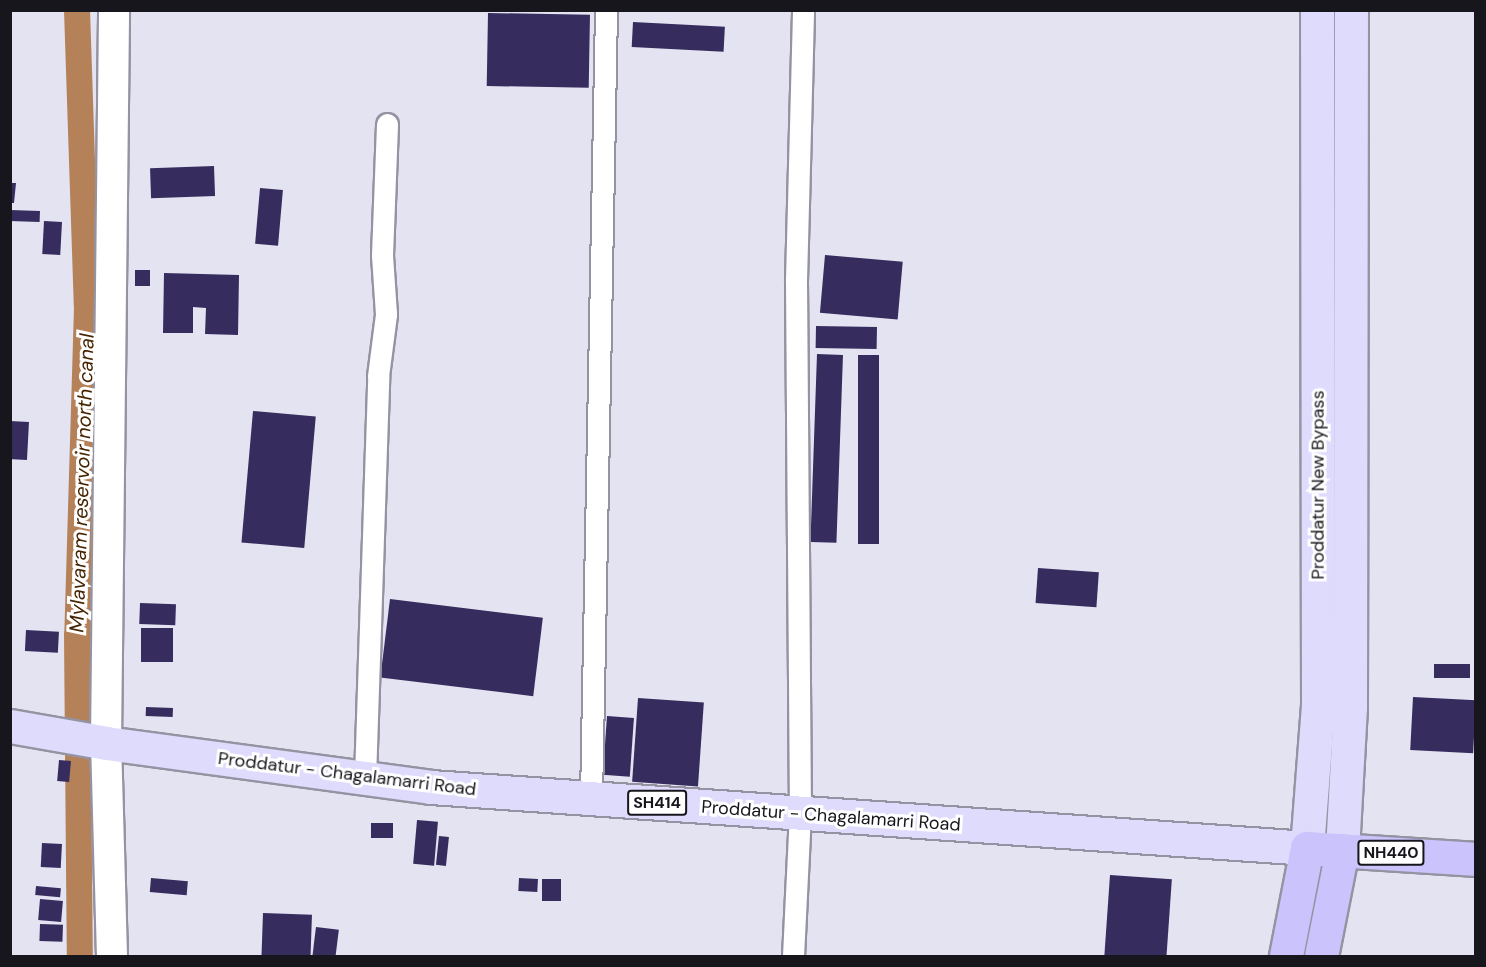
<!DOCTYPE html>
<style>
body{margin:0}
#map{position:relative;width:1486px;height:967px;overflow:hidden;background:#e4e3f2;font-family:"DM Sans",sans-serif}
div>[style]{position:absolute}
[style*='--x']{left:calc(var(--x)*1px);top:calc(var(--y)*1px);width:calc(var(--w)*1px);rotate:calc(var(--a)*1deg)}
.canal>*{height:26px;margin:-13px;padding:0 13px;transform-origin:13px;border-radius:13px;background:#b48159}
.building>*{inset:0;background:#362c5d;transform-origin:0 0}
.roads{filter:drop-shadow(2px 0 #9593a2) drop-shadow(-2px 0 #9593a2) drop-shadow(0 2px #9593a2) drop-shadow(0 -2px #9593a2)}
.street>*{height:21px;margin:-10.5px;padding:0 10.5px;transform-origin:10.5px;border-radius:10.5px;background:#fff}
.secondary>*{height:30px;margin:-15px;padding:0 15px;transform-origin:15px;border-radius:15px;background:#fff}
.primary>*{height:33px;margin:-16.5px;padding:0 16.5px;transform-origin:16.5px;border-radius:16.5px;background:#dfdbfd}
.highway>*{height:33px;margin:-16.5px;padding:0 16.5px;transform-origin:16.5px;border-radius:16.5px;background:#cac3fc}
span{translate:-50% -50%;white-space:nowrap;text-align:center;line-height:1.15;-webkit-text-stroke:6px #fff;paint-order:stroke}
.shield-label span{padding:2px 4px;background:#fff;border:2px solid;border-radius:4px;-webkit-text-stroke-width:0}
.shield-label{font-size:16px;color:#17161c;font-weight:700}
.street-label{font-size:18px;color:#17161c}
.water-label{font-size:20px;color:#462402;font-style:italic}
.frame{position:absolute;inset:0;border:12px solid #17161c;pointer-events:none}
</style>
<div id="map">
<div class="canal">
<div style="--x:77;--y:10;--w:297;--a:88.1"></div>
<div style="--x:87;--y:307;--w:328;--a:91.7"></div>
<div style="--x:77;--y:635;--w:321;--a:89.5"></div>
</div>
<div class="building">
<div style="left:488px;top:13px;width:102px;height:73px;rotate:1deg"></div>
<div style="left:633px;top:22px;width:92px;height:25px;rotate:3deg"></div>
<div style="left:214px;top:166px;width:30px;height:64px;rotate:88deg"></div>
<div style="clip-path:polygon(10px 183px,16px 183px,14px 203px,10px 203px)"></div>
<div style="left:260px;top:188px;width:23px;height:56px;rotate:5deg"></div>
<div style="left:10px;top:210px;width:30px;height:11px;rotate:2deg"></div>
<div style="left:44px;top:221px;width:18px;height:33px;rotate:3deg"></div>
<div style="left:825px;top:255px;width:78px;height:58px;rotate:5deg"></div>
<div style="left:135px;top:270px;width:15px;height:16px"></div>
<div style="clip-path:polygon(164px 273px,239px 275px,238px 335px,205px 334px,206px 308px,193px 307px,193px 333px,163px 333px)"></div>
<div style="left:816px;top:326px;width:61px;height:22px;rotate:1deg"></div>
<div style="left:817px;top:354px;width:26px;height:188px;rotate:2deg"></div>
<div style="left:858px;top:355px;width:21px;height:189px"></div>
<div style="left:253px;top:411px;width:63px;height:132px;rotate:5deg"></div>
<div style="left:10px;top:421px;width:19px;height:38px;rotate:3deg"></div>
<div style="left:1038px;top:568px;width:61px;height:35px;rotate:4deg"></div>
<div style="left:390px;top:599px;width:154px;height:79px;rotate:7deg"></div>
<div style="left:140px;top:603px;width:36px;height:21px;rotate:2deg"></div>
<div style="left:141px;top:628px;width:32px;height:34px"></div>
<div style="left:26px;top:630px;width:33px;height:21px;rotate:3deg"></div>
<div style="left:1434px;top:664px;width:36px;height:14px"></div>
<div style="left:1413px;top:697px;width:63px;height:53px;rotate:3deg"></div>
<div style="left:638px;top:698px;width:66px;height:84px;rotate:4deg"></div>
<div style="left:146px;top:707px;width:27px;height:9px;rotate:2deg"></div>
<div style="left:607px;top:716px;width:27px;height:59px;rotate:4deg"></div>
<div style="left:59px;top:760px;width:12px;height:21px;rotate:5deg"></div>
<div style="left:417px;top:820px;width:21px;height:44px;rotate:5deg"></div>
<div style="left:371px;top:823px;width:22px;height:15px"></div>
<div style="left:439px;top:836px;width:10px;height:29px;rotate:6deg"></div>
<div style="left:42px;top:843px;width:20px;height:24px;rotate:3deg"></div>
<div style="left:1110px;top:875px;width:62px;height:81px;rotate:4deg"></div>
<div style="left:151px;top:878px;width:37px;height:14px;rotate:5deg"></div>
<div style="left:519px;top:878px;width:19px;height:13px;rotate:3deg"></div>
<div style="left:542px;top:879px;width:19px;height:22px"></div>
<div style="left:36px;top:886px;width:25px;height:9px;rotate:5deg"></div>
<div style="left:40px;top:899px;width:23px;height:21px;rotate:5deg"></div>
<div style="left:263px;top:913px;width:49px;height:43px;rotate:2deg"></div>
<div style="left:40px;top:924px;width:23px;height:17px;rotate:2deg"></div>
<div style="left:316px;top:927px;width:23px;height:29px;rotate:7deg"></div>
</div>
<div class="roads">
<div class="street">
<div style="--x:365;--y:778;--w:402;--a:-88.1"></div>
<div style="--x:378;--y:376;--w:63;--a:-82.6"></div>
<div style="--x:386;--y:314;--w:59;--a:-93.9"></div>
<div style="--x:382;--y:255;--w:131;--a:-87.8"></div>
<div style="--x:591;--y:798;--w:788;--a:-88.91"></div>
<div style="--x:793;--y:956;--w:142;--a:-87.2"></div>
<div style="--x:800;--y:814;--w:534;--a:-90.43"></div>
<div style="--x:796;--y:280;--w:268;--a:-88.5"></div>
</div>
<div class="secondary">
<div style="--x:112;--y:956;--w:213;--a:-91.6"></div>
<div style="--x:106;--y:743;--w:733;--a:-89.37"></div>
</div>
<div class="primary">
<div style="--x:10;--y:726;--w:97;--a:10"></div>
<div style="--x:106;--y:743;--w:328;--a:7.7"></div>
<div style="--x:431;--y:787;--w:878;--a:3.98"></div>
<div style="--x:1307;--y:848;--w:144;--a:-85.6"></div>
<div style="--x:1318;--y:704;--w:694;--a:-90.08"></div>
<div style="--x:1342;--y:850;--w:143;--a:-86.8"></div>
<div style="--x:1350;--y:707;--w:697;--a:-89.92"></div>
</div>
<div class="highway">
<div style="--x:1286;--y:956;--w:110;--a:-79"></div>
<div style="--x:1307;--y:848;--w:169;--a:3.7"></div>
<div style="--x:1321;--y:956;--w:108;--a:-78.8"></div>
</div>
</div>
<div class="shield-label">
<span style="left:657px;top:803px">SH414</span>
<span style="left:1391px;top:853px">NH440</span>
</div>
<div class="street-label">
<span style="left:1318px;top:485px;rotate:-90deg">Proddatur New Bypass</span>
<span style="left:347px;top:774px;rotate:7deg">Proddatur - Chagalamarri Road</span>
<span style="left:831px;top:816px;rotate:4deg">Proddatur - Chagalamarri Road</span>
</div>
<div class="water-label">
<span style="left:82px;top:483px;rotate:-88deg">Mylavaram reservoir north canal</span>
</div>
<div class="frame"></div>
</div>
